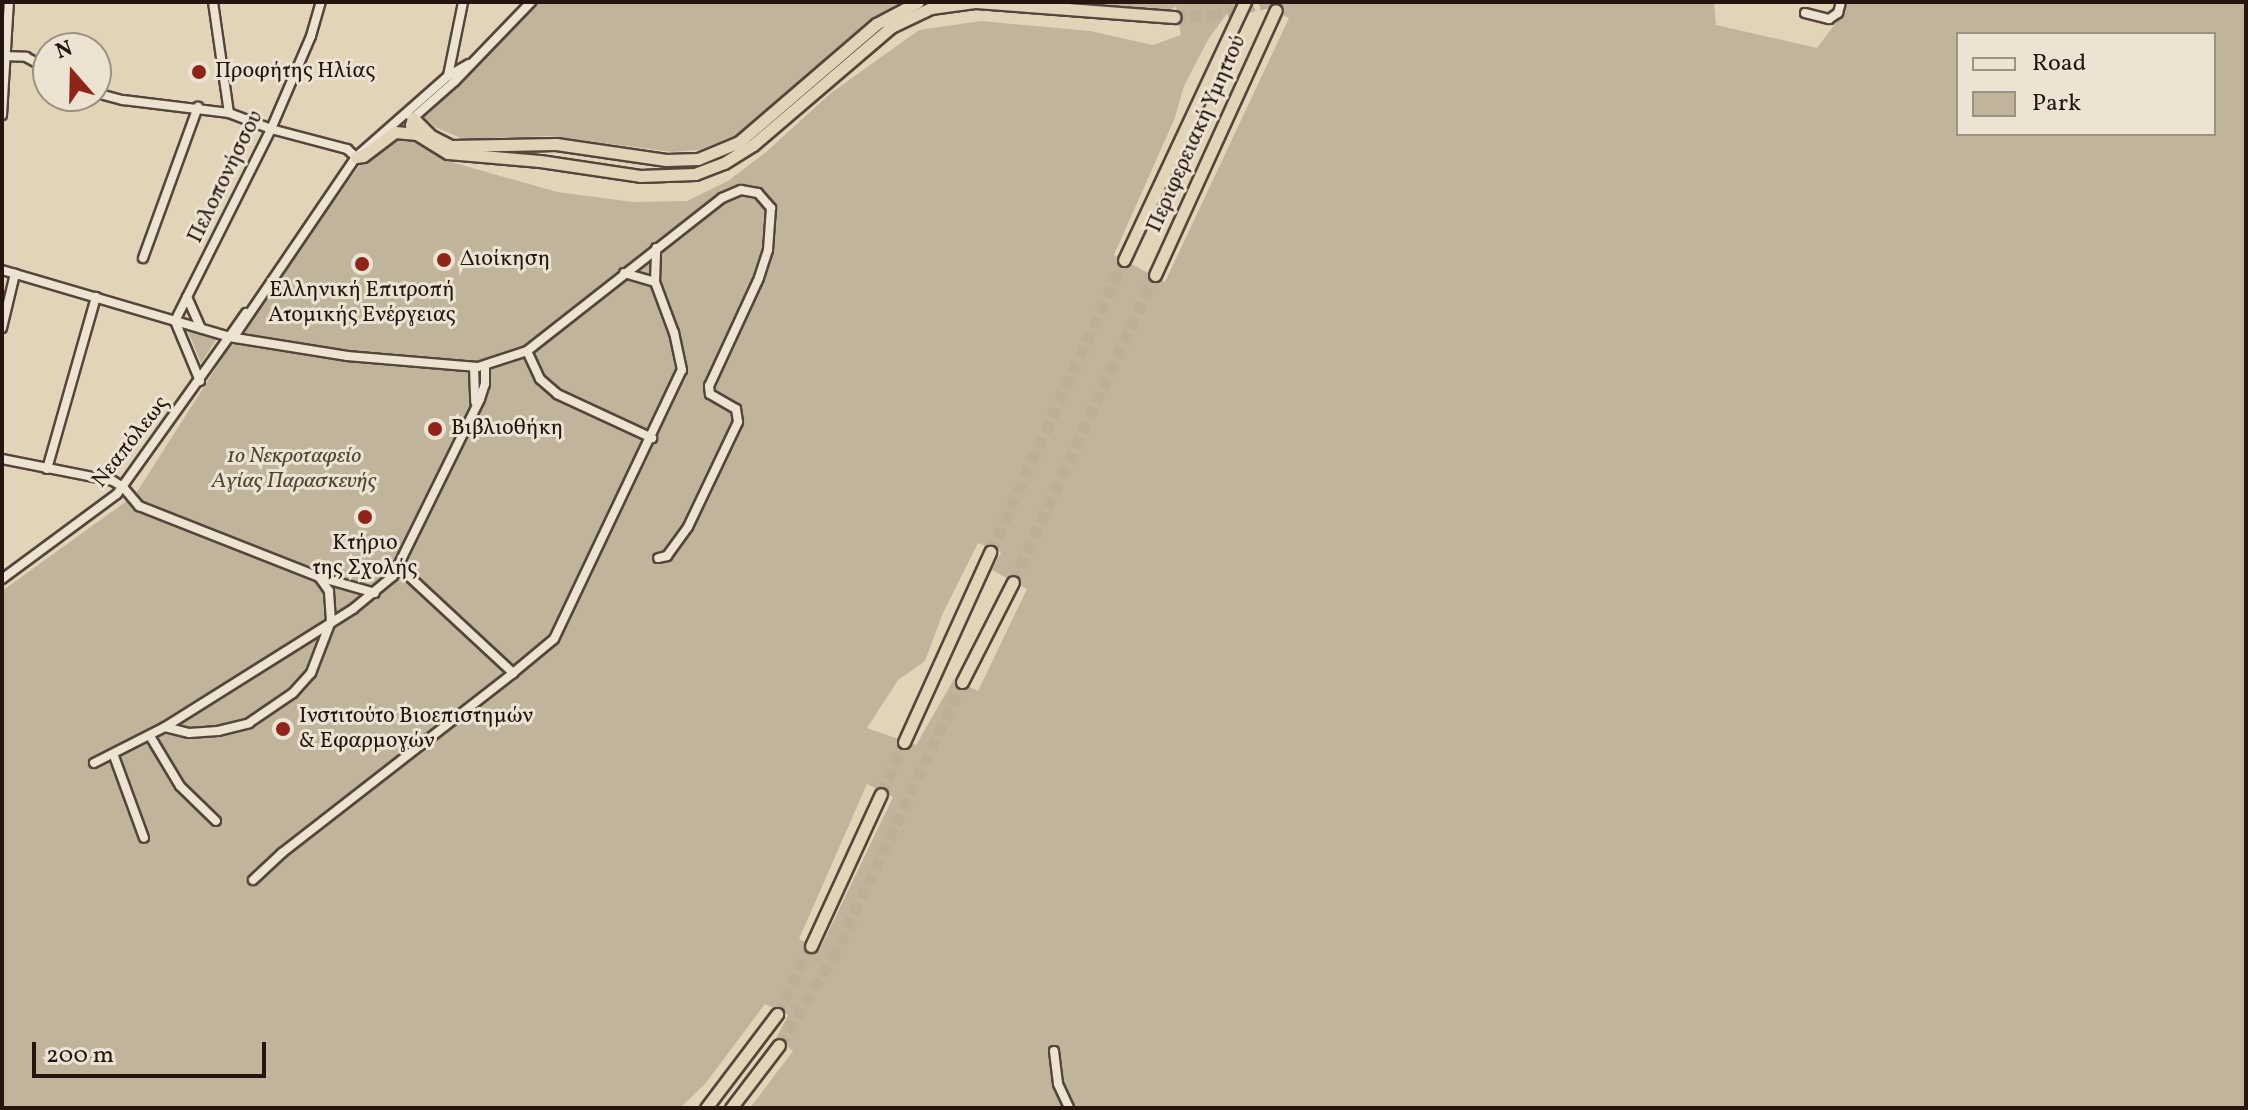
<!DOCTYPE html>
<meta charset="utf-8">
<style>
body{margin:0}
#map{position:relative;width:2248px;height:1110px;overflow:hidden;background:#e1d4b9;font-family:Vollkorn,serif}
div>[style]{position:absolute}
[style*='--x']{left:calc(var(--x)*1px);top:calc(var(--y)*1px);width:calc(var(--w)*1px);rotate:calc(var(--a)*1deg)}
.green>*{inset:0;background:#c1b49c}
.highway-tunnel>*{height:11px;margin-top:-5.5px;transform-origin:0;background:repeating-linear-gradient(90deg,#bcae97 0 11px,transparent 0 16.5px)}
.roads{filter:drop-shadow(2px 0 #55453a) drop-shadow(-2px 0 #55453a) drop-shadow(0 2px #55453a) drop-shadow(0 -2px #55453a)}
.minor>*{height:8px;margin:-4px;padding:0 4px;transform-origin:4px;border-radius:4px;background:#ece3d2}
.highway>*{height:11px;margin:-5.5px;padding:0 5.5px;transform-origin:5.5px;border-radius:5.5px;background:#e1d4b9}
.dots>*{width:22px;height:22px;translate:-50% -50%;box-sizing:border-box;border:4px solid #ece3d2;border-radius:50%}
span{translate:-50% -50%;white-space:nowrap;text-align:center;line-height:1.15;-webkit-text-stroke:6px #ece3d2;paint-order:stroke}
.poi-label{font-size:22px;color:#26150f}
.left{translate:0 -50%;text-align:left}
.street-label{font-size:22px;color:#26150f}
.park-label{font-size:22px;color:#544539;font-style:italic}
.frame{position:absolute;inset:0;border:4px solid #26150f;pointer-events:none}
.legend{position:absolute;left:1956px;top:32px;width:260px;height:104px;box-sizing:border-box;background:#ece3d2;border:2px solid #9d9184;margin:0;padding:10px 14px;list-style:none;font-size:24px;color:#26150f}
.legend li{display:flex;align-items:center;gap:16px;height:40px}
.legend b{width:40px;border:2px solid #9d9184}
.north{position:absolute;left:32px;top:32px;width:80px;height:80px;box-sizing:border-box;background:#ece3d2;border:2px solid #9d9184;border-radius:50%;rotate:340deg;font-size:22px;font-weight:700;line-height:32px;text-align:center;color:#26150f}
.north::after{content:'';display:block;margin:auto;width:28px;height:36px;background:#8f2418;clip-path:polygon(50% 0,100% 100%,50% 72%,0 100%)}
.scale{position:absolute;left:32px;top:1042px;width:234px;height:36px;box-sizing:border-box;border:4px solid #26150f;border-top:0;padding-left:10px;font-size:24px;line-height:28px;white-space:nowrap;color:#26150f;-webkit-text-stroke:6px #ece3d2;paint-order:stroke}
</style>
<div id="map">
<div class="green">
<div style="clip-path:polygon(536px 2px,905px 2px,880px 15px,743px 132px,699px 150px,672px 152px,549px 136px,463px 139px,435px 127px,421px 114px)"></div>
<div style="clip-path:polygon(evenodd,1084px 2px,1236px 2px,1209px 38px,1184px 86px,1174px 120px,1114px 255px,1165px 282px,1289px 18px,1269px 8px,1272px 2px,1714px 2px,1716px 25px,1817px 48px,1844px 12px,1845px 2px,2246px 2px,2246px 1108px,750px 1108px,793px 1051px,776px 1038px,788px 1015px,765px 1004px,705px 1084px,680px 1108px,2px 1108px,2px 591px,135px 495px,228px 349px,364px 159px,395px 136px,409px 136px,448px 161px,557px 192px,633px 202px,687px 201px,728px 181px,766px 152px,831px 93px,919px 30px,981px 21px,1090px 31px,1153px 45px,1181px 35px,1176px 7px,1157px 13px,1085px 6px,1084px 2px,1958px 34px,2214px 34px,2214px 134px,1958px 134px,1958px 34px,1084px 2px,978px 543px,1001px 552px,992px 570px,1027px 589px,978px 691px,954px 679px,916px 745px,867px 728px,898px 680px,925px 661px,943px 613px,978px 543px,1084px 2px,867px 784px,893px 797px,820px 949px,799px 939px,867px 784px)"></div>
<div style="clip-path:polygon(187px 329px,216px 340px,201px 363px)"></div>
</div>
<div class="highway-tunnel">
<div style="--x:1174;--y:17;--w:37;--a:-3"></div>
<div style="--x:1211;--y:15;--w:60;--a:-12.4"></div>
<div style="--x:990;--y:552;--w:321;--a:-65.3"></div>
<div style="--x:1013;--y:582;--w:338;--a:-65.2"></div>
<div style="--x:881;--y:794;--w:57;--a:-66.1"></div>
<div style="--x:777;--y:1014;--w:76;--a:-63.4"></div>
<div style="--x:779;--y:1045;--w:102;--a:-58.2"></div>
<div style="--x:833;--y:958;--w:305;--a:-64.9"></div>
</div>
<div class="roads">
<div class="minor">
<div style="--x:213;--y:2;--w:112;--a:81.8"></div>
<div style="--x:1805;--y:13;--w:25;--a:14"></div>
<div style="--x:1829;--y:19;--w:11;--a:-34"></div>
<div style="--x:1838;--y:13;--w:11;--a:-75"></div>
<div style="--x:2;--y:56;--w:24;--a:2"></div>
<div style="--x:26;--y:57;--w:25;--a:29"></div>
<div style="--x:448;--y:76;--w:76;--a:-78.5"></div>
<div style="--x:96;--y:93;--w:28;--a:15"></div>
<div style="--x:123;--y:100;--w:107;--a:7"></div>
<div style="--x:229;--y:113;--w:45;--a:20.9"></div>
<div style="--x:271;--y:129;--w:79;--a:14.7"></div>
<div style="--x:347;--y:149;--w:12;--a:42"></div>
<div style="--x:2;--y:115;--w:113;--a:-86.5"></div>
<div style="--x:410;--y:116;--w:4;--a:34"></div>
<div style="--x:413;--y:118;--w:56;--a:-41.4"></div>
<div style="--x:455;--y:81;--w:110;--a:-46.1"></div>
<div style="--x:143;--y:258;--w:161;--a:-70"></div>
<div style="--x:2;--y:270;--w:237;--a:16.4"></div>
<div style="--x:229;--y:337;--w:120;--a:9.1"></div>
<div style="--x:347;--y:356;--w:131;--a:4.8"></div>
<div style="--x:478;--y:367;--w:52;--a:-18.1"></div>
<div style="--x:527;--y:351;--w:248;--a:-38.1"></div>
<div style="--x:722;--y:198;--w:21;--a:-23"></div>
<div style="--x:741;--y:190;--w:17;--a:10"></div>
<div style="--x:758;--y:193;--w:20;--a:49"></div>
<div style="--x:771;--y:208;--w:42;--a:94.1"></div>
<div style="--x:768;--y:250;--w:29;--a:108"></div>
<div style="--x:759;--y:278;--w:119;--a:114.8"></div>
<div style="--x:709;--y:386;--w:8;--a:83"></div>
<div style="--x:710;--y:394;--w:30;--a:30"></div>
<div style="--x:736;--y:409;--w:13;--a:81"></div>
<div style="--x:738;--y:422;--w:116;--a:115.5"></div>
<div style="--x:688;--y:527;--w:36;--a:126"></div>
<div style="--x:667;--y:556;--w:9;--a:167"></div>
<div style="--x:624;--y:273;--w:32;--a:16"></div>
<div style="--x:187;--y:297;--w:34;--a:66"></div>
<div style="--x:246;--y:313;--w:29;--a:125"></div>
<div style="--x:229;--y:337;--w:9;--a:-32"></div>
<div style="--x:237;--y:332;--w:212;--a:-55.8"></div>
<div style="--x:356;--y:157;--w:123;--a:-41.4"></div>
<div style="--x:448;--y:76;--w:24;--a:-30"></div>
<div style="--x:175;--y:321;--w:215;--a:-63.4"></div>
<div style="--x:271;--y:129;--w:101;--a:-66.7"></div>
<div style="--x:311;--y:36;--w:35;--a:-74"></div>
<div style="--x:175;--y:321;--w:65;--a:67.4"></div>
<div style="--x:2;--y:328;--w:56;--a:-76.5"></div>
<div style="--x:527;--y:351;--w:31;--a:65"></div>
<div style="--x:540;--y:379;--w:23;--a:41"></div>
<div style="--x:557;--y:394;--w:105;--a:24.9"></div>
<div style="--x:474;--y:367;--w:35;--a:88"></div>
<div style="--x:2;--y:459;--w:113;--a:11.2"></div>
<div style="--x:113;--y:481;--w:12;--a:31"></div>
<div style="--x:123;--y:487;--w:25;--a:50"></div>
<div style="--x:139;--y:506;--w:193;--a:21.5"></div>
<div style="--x:319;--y:577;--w:58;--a:15.9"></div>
<div style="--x:47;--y:469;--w:179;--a:-74.1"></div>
<div style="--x:399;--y:567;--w:156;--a:42.9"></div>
<div style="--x:513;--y:673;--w:53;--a:-39.7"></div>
<div style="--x:554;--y:639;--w:298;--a:-64.6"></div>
<div style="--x:682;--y:370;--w:38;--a:-102"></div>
<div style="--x:674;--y:333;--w:54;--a:-110.4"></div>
<div style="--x:655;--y:282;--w:34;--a:-88"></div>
<div style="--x:2;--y:579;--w:143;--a:-36.5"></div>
<div style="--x:117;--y:494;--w:193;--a:-54.5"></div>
<div style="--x:165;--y:727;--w:25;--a:14"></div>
<div style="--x:189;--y:733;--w:29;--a:-4"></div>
<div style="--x:218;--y:731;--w:32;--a:-14"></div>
<div style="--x:249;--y:723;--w:53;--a:-34.3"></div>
<div style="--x:293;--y:693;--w:27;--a:-48"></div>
<div style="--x:311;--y:673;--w:56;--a:-69"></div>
<div style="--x:331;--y:621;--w:30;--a:-94"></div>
<div style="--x:329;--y:591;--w:16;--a:-125"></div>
<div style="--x:150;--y:736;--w:58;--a:59"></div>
<div style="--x:180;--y:786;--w:50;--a:44.2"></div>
<div style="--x:114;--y:756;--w:87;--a:69.9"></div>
<div style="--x:94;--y:763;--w:80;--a:-26.9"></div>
<div style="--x:165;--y:727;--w:222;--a:-32.1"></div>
<div style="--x:353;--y:609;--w:52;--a:-39.5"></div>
<div style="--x:393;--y:576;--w:197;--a:-63.8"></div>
<div style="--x:480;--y:399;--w:16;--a:-72"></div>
<div style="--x:485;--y:384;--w:18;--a:-90"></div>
<div style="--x:253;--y:880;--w:40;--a:-43"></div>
<div style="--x:282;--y:853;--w:293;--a:-37.9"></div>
<div style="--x:1054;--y:1051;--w:33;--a:83"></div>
<div style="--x:1058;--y:1084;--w:26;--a:65"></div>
</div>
<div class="highway">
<div style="--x:975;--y:2;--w:200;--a:4.3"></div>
<div style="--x:413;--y:118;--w:7;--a:106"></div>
<div style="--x:411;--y:125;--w:11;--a:56"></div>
<div style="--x:417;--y:134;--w:36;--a:32"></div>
<div style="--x:448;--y:153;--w:92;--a:5"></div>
<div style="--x:540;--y:161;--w:101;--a:8.5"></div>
<div style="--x:640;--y:176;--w:55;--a:-2.1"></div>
<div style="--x:695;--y:174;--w:31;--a:-21"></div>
<div style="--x:724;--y:163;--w:34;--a:-32"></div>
<div style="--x:753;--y:145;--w:182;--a:-40.5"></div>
<div style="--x:891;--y:27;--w:44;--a:-25.4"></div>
<div style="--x:931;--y:8;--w:44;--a:-7.8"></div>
<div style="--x:413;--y:118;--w:25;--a:45"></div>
<div style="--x:431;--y:136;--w:22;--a:27"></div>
<div style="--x:451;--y:146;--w:105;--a:-1.1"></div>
<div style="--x:556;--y:144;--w:111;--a:8.3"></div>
<div style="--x:666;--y:160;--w:32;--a:-2"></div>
<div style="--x:698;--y:159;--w:44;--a:-22.5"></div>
<div style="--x:739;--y:142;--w:181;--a:-40.7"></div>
<div style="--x:876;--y:24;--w:47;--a:-27.6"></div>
<div style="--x:356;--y:157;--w:7;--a:-8"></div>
<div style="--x:363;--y:156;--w:40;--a:-37"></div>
<div style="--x:395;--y:132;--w:22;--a:5"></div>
<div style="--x:1124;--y:260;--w:285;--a:-64.9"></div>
<div style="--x:1155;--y:275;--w:291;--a:-65.5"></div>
<div style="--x:962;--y:682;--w:112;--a:-63"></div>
<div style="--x:904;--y:742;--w:209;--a:-65.6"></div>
<div style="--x:811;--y:946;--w:167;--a:-65.3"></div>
<div style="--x:706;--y:1108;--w:118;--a:-52.9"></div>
<div style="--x:731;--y:1108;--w:79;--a:-52.7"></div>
</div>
</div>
<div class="dots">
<div style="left:199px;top:72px;background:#8f2418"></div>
<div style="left:444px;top:260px;background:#8f2418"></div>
<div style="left:362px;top:264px;background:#8f2418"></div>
<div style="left:435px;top:429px;background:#8f2418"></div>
<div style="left:365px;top:517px;background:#8f2418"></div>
<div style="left:283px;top:729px;background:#8f2418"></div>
</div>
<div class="poi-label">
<span class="left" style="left:215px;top:72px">Προφήτης Ηλίας</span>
<span class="left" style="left:460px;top:260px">Διοίκηση</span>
<span style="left:362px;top:303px">Ελληνική Επιτροπή<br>Ατομικής Ενέργειας</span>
<span class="left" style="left:451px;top:429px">Βιβλιοθήκη</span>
<span style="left:365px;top:556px">Κτήριο<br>της Σχολής</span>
<span class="left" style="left:299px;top:729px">Ινστιτούτο Βιοεπιστημών<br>&amp; Εφαρμογών</span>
</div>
<div class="street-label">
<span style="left:1197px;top:134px;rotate:-66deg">Περιφερειακή Υμηττού</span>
<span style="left:226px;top:177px;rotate:-64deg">Πελοπονήσσου</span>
<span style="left:131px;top:442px;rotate:-52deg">Νεαπόλεως</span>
</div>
<div class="park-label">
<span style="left:294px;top:469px">1ο Νεκροταφείο<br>Αγίας Παρασκευής</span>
</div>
<div class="frame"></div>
<ul class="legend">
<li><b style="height:10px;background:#ece3d2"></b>Road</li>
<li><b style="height:22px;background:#c1b49c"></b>Park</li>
</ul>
<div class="north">N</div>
<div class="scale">200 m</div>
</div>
